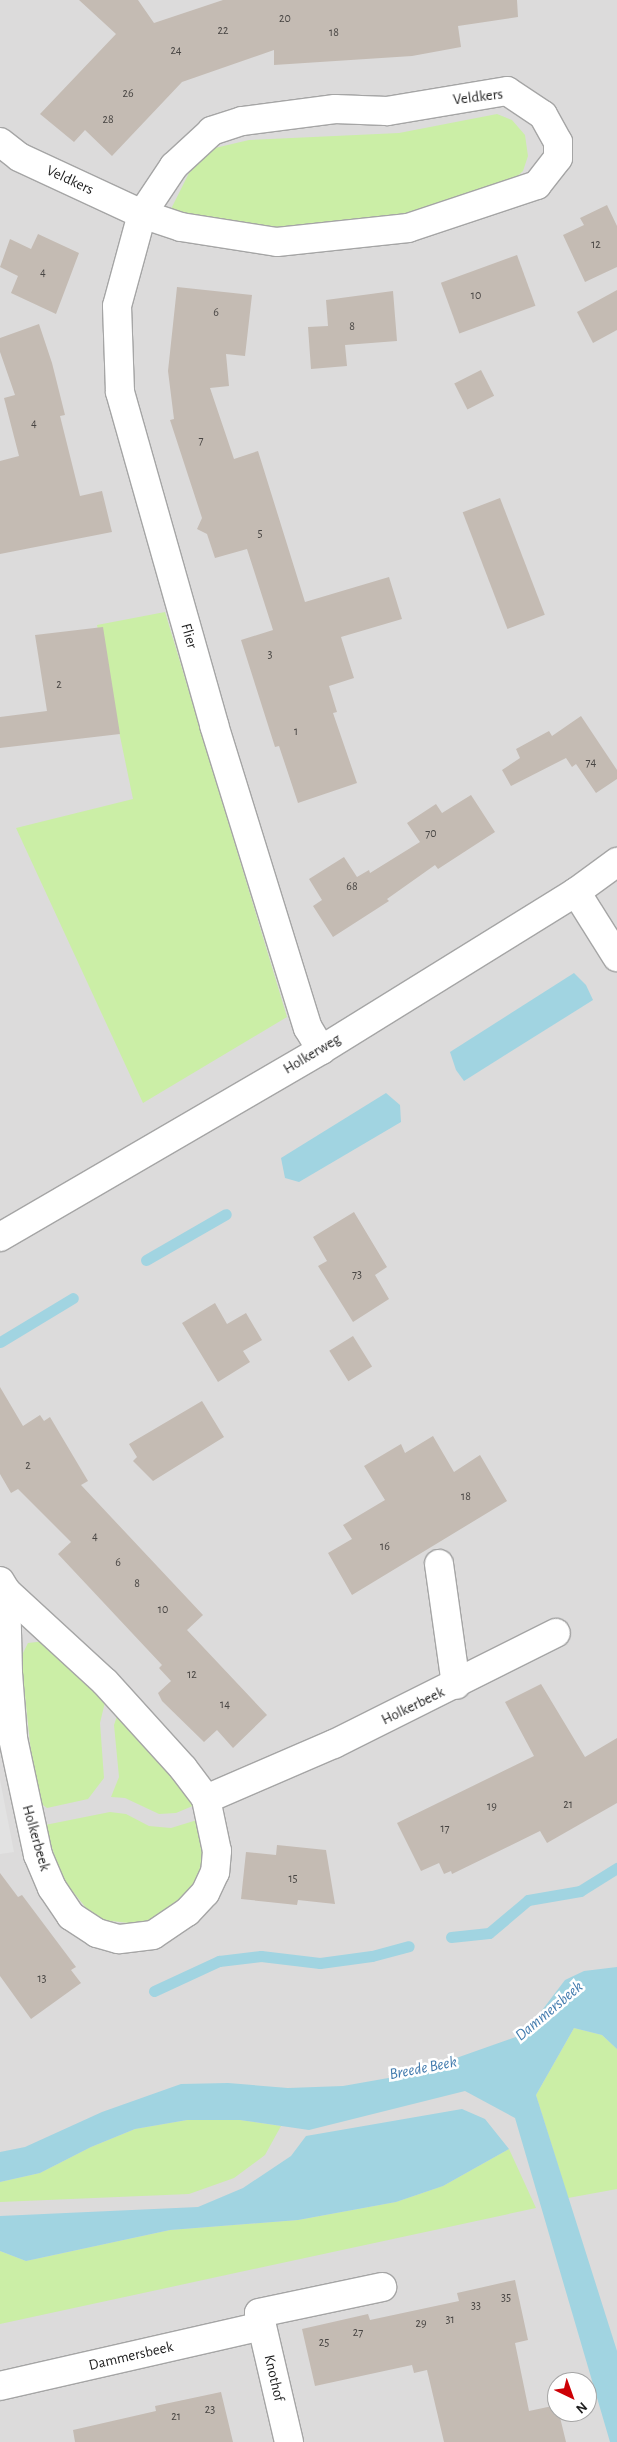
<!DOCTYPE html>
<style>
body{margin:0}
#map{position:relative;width:617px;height:2442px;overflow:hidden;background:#f0ece4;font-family:"Alegreya Sans",sans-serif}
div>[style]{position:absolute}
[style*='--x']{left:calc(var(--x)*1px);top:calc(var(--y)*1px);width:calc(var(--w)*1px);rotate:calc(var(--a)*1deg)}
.residential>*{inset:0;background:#dcdbdb}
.grass>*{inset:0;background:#cbeea6}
.parking>*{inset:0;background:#e2e2e2}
.water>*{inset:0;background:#a1d4e1}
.stream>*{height:11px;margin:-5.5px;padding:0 5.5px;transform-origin:5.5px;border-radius:5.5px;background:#a1d4e1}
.building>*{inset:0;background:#c4bbb3;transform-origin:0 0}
.roads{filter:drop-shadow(1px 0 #a5a5a5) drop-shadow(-1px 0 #a5a5a5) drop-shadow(0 1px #a5a5a5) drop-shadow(0 -1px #a5a5a5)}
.minor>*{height:28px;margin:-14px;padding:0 14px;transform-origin:14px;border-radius:14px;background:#fff}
span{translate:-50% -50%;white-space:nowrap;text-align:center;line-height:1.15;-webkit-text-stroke:5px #fff;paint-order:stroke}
.number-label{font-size:12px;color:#484543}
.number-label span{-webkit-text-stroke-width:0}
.street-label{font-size:15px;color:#1e1e1e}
.water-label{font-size:16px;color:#417aad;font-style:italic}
.north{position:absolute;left:547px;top:2372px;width:50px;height:50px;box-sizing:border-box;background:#fff;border:1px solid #a5a5a5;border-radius:50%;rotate:138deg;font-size:14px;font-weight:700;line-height:20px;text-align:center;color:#1e1e1e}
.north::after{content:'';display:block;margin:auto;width:18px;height:22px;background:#cd0005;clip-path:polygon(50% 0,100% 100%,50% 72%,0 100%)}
</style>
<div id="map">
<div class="residential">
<div style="clip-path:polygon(evenodd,0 0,617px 0,617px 2442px,0 2442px,0 0,557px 2382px,587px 2382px,587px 2412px,557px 2412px,557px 2382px)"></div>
</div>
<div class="grass">
<div style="clip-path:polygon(497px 114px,512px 120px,525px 135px,528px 156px,523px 171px,511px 182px,403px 217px,294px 230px,168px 215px,189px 173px,215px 148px,249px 140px,399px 133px)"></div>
<div style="clip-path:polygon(165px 612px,287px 1017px,143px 1103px,16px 828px,133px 799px,97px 625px)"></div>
<div style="clip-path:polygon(46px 1641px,106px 1698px,100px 1723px,104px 1778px,88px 1799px,47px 1808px,36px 1800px,21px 1657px,28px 1643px)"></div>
<div style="clip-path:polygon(118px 1713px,191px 1794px,195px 1805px,176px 1813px,159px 1814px,125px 1798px,111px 1797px,119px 1777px,114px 1725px)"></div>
<div style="clip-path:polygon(110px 1812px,126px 1814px,149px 1826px,171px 1828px,197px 1820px,206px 1856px,193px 1892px,166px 1916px,137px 1924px,95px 1919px,61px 1877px,45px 1825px)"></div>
<div style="clip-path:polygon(574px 2028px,602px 2035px,617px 2049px,617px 2189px,568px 2198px,536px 2095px)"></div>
<div style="clip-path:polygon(187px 2120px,240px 2120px,281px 2126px,265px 2155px,234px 2178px,189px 2194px,0 2202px,0 2182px,40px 2173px,91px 2147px,135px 2129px)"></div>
<div style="clip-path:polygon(509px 2149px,536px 2208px,0 2324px,0 2251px,26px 2261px,170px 2230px,298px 2220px,396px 2202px,443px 2186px)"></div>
</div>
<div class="parking">
<div style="clip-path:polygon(0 1780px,14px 1852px,0 1854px)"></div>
</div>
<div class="water">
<div style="clip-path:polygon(574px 973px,586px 985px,593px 1000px,464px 1081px,456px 1070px,450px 1052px)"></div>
<div style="clip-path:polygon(386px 1093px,400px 1105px,401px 1122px,299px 1182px,285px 1178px,281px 1158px)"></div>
<div style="clip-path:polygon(617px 1967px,617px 2049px,602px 2035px,574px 2028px,536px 2095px,617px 2351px,617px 2442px,610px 2442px,515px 2118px,465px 2091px,309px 2130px,240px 2120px,187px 2120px,135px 2129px,91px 2147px,40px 2173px,0 2182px,0 2152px,25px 2147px,102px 2112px,181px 2084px,228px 2083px,288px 2088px,343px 2086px,411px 2074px,524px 2034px,565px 1980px,584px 1971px)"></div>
<div style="clip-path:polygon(462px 2109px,485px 2119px,509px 2149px,443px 2186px,396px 2202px,298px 2220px,170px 2230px,26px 2261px,0 2251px,0 2216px,198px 2207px,243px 2188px,291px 2156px,306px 2136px)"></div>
</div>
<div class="stream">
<div style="--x:146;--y:1260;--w:92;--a:-29.9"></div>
<div style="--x:0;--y:1342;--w:85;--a:-31.1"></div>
<div style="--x:451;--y:1937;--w:38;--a:-6"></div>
<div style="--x:489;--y:1933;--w:51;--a:-40.2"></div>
<div style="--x:528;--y:1900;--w:53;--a:-9.8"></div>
<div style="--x:580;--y:1891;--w:44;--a:-31.9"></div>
<div style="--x:154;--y:1991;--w:72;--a:-24.8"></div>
<div style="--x:219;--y:1961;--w:42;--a:-6.8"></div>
<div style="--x:261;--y:1956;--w:59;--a:6.8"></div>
<div style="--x:320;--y:1963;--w:52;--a:-7.7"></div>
<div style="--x:372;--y:1956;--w:38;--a:-15"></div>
</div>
<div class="building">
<div style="clip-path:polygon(79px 0,138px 0,154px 23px,223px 0,517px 0,518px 17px,458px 26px,461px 47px,412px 56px,274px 65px,274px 50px,182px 82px,112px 156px,85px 130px,74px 142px,40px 114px,116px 34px)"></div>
<div style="clip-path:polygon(607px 205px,617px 226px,617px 267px,585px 282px,563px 235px,584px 225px,580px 218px)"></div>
<div style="clip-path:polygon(38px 234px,79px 253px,56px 314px,11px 293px,18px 276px,0 267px,10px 239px,31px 249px)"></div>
<div style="left:517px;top:255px;width:54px;height:81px;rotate:70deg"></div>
<div style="clip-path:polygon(177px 287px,252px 295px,245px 356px,226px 354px,229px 386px,210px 388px,234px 459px,258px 451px,305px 602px,389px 577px,402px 619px,341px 637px,354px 678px,329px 686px,337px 712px,333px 713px,357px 783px,298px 803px,279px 746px,275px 747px,241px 640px,273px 630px,247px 549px,215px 558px,207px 534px,197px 529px,202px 518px,170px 420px,174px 419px,168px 371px)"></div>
<div style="clip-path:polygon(617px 290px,617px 330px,593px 343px,577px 312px)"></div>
<div style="clip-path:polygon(393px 291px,397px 341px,345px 345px,347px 366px,311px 369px,308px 327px,328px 326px,326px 300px)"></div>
<div style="clip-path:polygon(39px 324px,52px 363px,65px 415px,60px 416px,80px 496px,102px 491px,112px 532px,0 554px,0 461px,19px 456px,4px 398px,15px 395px,0 352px,0 338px)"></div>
<div style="left:481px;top:370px;width:29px;height:30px;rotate:63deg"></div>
<div style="left:500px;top:498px;width:125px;height:40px;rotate:69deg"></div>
<div style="clip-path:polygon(103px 627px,120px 734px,0 748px,0 717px,47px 711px,35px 635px)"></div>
<div style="clip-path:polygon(581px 716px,617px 770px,617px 779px,596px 793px,576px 764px,572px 767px,566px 758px,511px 786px,502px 770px,520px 758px,516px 749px,549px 731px,552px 736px)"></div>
<div style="clip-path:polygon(471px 795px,495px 832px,438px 869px,435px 865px,387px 899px,389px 901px,333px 937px,313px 906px,322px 900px,309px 879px,344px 857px,357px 877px,369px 870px,370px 873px,420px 842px,407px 823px,436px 804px,442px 813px)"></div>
<div style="clip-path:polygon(354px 1212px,387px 1267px,375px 1275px,389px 1299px,353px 1322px,318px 1266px,327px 1261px,313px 1237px)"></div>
<div style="clip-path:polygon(215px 1303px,227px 1324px,246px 1313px,262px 1340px,243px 1351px,250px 1362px,218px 1382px,182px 1323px)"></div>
<div style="left:353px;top:1336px;width:36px;height:28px;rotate:58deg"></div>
<div style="clip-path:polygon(0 1387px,23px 1426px,40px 1415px,44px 1421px,50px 1417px,88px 1481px,81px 1485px,203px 1615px,187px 1630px,267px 1715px,233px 1748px,217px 1730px,204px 1742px,162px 1701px,158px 1693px,171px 1681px,159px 1668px,162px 1665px,58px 1554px,71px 1542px,18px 1489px,11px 1493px,0 1474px)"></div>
<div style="clip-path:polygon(202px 1401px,224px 1437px,153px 1481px,133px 1461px,137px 1457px,129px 1444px)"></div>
<div style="clip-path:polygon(433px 1436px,454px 1472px,480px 1455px,507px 1501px,352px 1595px,328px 1553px,352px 1539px,343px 1525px,385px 1500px,364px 1466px,401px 1444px,405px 1453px)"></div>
<div style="clip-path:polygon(541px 1684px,585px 1757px,617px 1738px,617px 1803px,547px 1843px,540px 1831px,452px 1874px,451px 1871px,444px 1874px,439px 1863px,421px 1871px,397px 1823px,534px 1756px,505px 1702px)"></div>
<div style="clip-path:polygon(277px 1845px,326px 1850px,335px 1904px,298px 1900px,297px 1905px,241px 1899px,246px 1852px,276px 1855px)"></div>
<div style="clip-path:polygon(0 1873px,18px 1897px,22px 1895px,76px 1967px,71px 1970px,81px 1983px,31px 2019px,0 1976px)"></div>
<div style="clip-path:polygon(515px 2280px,528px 2340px,515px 2343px,529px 2411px,557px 2405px,566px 2442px,444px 2442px,427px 2370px,414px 2373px,412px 2365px,315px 2386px,302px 2329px,368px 2314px,370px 2320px,459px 2301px,457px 2293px)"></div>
<div style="clip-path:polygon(221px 2392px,233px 2442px,75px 2442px,73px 2430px,156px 2411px,155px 2406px)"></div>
</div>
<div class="roads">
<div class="minor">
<div style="--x:0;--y:142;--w:24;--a:38"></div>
<div style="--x:19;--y:157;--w:136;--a:24.9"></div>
<div style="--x:142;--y:214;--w:41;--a:18.4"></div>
<div style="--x:181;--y:227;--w:97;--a:8.9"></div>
<div style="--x:277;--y:242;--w:132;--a:-6.1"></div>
<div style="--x:408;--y:228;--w:136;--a:-18.4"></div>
<div style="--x:537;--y:185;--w:34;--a:-52"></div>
<div style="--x:558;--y:158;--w:16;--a:-90"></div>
<div style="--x:558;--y:142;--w:31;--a:-119"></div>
<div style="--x:543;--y:115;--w:43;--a:-146.3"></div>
<div style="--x:507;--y:91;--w:122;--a:170.5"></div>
<div style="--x:387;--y:111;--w:52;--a:-177.8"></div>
<div style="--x:335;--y:109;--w:94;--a:172.6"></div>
<div style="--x:242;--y:121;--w:32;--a:162"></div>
<div style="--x:212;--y:131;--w:52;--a:137.4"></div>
<div style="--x:174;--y:166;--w:58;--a:123.7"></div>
<div style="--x:142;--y:214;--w:95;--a:105.2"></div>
<div style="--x:117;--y:306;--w:86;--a:88"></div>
<div style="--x:120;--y:392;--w:346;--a:74.2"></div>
<div style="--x:214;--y:725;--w:317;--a:72.8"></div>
<div style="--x:308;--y:1028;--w:26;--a:59"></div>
<div style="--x:576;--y:892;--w:77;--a:57.8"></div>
<div style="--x:0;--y:1237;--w:371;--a:-30.2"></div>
<div style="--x:321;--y:1050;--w:300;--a:-31.8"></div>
<div style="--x:576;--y:892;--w:51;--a:-36.2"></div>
<div style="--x:439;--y:1564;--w:122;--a:82"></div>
<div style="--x:0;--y:1581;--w:12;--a:59"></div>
<div style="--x:6;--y:1591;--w:134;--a:42.6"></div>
<div style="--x:105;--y:1682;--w:116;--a:47.8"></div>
<div style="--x:183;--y:1768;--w:39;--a:53"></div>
<div style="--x:206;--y:1799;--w:53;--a:78.1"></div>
<div style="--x:217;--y:1851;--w:21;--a:95"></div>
<div style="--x:215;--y:1872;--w:23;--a:115"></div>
<div style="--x:205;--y:1893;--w:26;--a:133"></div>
<div style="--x:187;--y:1912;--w:41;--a:145.9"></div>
<div style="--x:153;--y:1935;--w:35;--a:173"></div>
<div style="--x:118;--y:1939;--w:22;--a:-164"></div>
<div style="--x:97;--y:1933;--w:31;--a:-147"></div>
<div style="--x:71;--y:1916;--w:34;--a:-124"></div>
<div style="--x:52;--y:1888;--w:36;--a:-113"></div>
<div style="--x:38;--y:1855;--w:120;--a:-102.1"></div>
<div style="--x:13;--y:1738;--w:65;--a:-94.4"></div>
<div style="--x:8;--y:1673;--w:82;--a:-91.4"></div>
<div style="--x:206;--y:1799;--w:139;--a:-23.3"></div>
<div style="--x:334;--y:1744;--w:248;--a:-26.6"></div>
<div style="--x:0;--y:2386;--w:268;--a:-12.9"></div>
<div style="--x:289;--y:2442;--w:132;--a:-103.1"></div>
<div style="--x:259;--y:2313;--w:126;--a:-11.9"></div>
</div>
</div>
<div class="number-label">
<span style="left:285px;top:19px">20</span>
<span style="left:223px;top:31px">22</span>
<span style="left:334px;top:33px">18</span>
<span style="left:176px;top:51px">24</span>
<span style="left:128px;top:94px">26</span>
<span style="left:108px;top:120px">28</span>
<span style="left:596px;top:245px">12</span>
<span style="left:43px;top:273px">4</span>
<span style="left:476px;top:296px">10</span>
<span style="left:216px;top:313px">6</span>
<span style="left:352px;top:327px">8</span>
<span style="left:34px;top:424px">4</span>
<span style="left:201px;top:441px">7</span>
<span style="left:260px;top:534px">5</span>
<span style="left:270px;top:655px">3</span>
<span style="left:59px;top:685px">2</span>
<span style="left:296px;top:732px">1</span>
<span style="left:591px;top:763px">74</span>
<span style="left:431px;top:834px">70</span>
<span style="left:352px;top:887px">68</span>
<span style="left:357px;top:1275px">73</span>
<span style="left:28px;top:1466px">2</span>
<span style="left:466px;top:1497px">18</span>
<span style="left:95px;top:1537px">4</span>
<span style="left:385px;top:1547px">16</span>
<span style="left:118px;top:1563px">6</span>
<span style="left:137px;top:1584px">8</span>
<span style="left:163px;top:1610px">10</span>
<span style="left:192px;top:1675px">12</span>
<span style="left:225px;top:1705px">14</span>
<span style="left:568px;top:1805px">21</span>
<span style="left:492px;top:1807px">19</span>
<span style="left:445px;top:1829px">17</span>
<span style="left:293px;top:1879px">15</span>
<span style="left:42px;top:1979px">13</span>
<span style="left:506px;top:2298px">35</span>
<span style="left:476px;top:2306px">33</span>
<span style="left:450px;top:2320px">31</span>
<span style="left:421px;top:2324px">29</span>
<span style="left:358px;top:2333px">27</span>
<span style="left:324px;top:2343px">25</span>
<span style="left:210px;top:2410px">23</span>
<span style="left:176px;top:2417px">21</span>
</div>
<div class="street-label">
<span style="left:478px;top:97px;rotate:-7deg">Veldkers</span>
<span style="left:70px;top:180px;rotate:25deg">Veldkers</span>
<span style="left:189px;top:636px;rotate:74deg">Flier</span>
<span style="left:312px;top:1054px;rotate:-31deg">Holkerweg</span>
<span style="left:413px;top:1706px;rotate:-26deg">Holkerbeek</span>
<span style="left:36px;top:1838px;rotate:74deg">Holkerbeek</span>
<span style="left:131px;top:2356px;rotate:-13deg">Dammersbeek</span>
<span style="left:274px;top:2378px;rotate:77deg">Knothof</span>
</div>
<div class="water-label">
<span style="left:549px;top:2011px;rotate:-40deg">Dammersbeek</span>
<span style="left:423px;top:2068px;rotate:-11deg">Breede Beek</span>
</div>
<div class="north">N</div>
</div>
